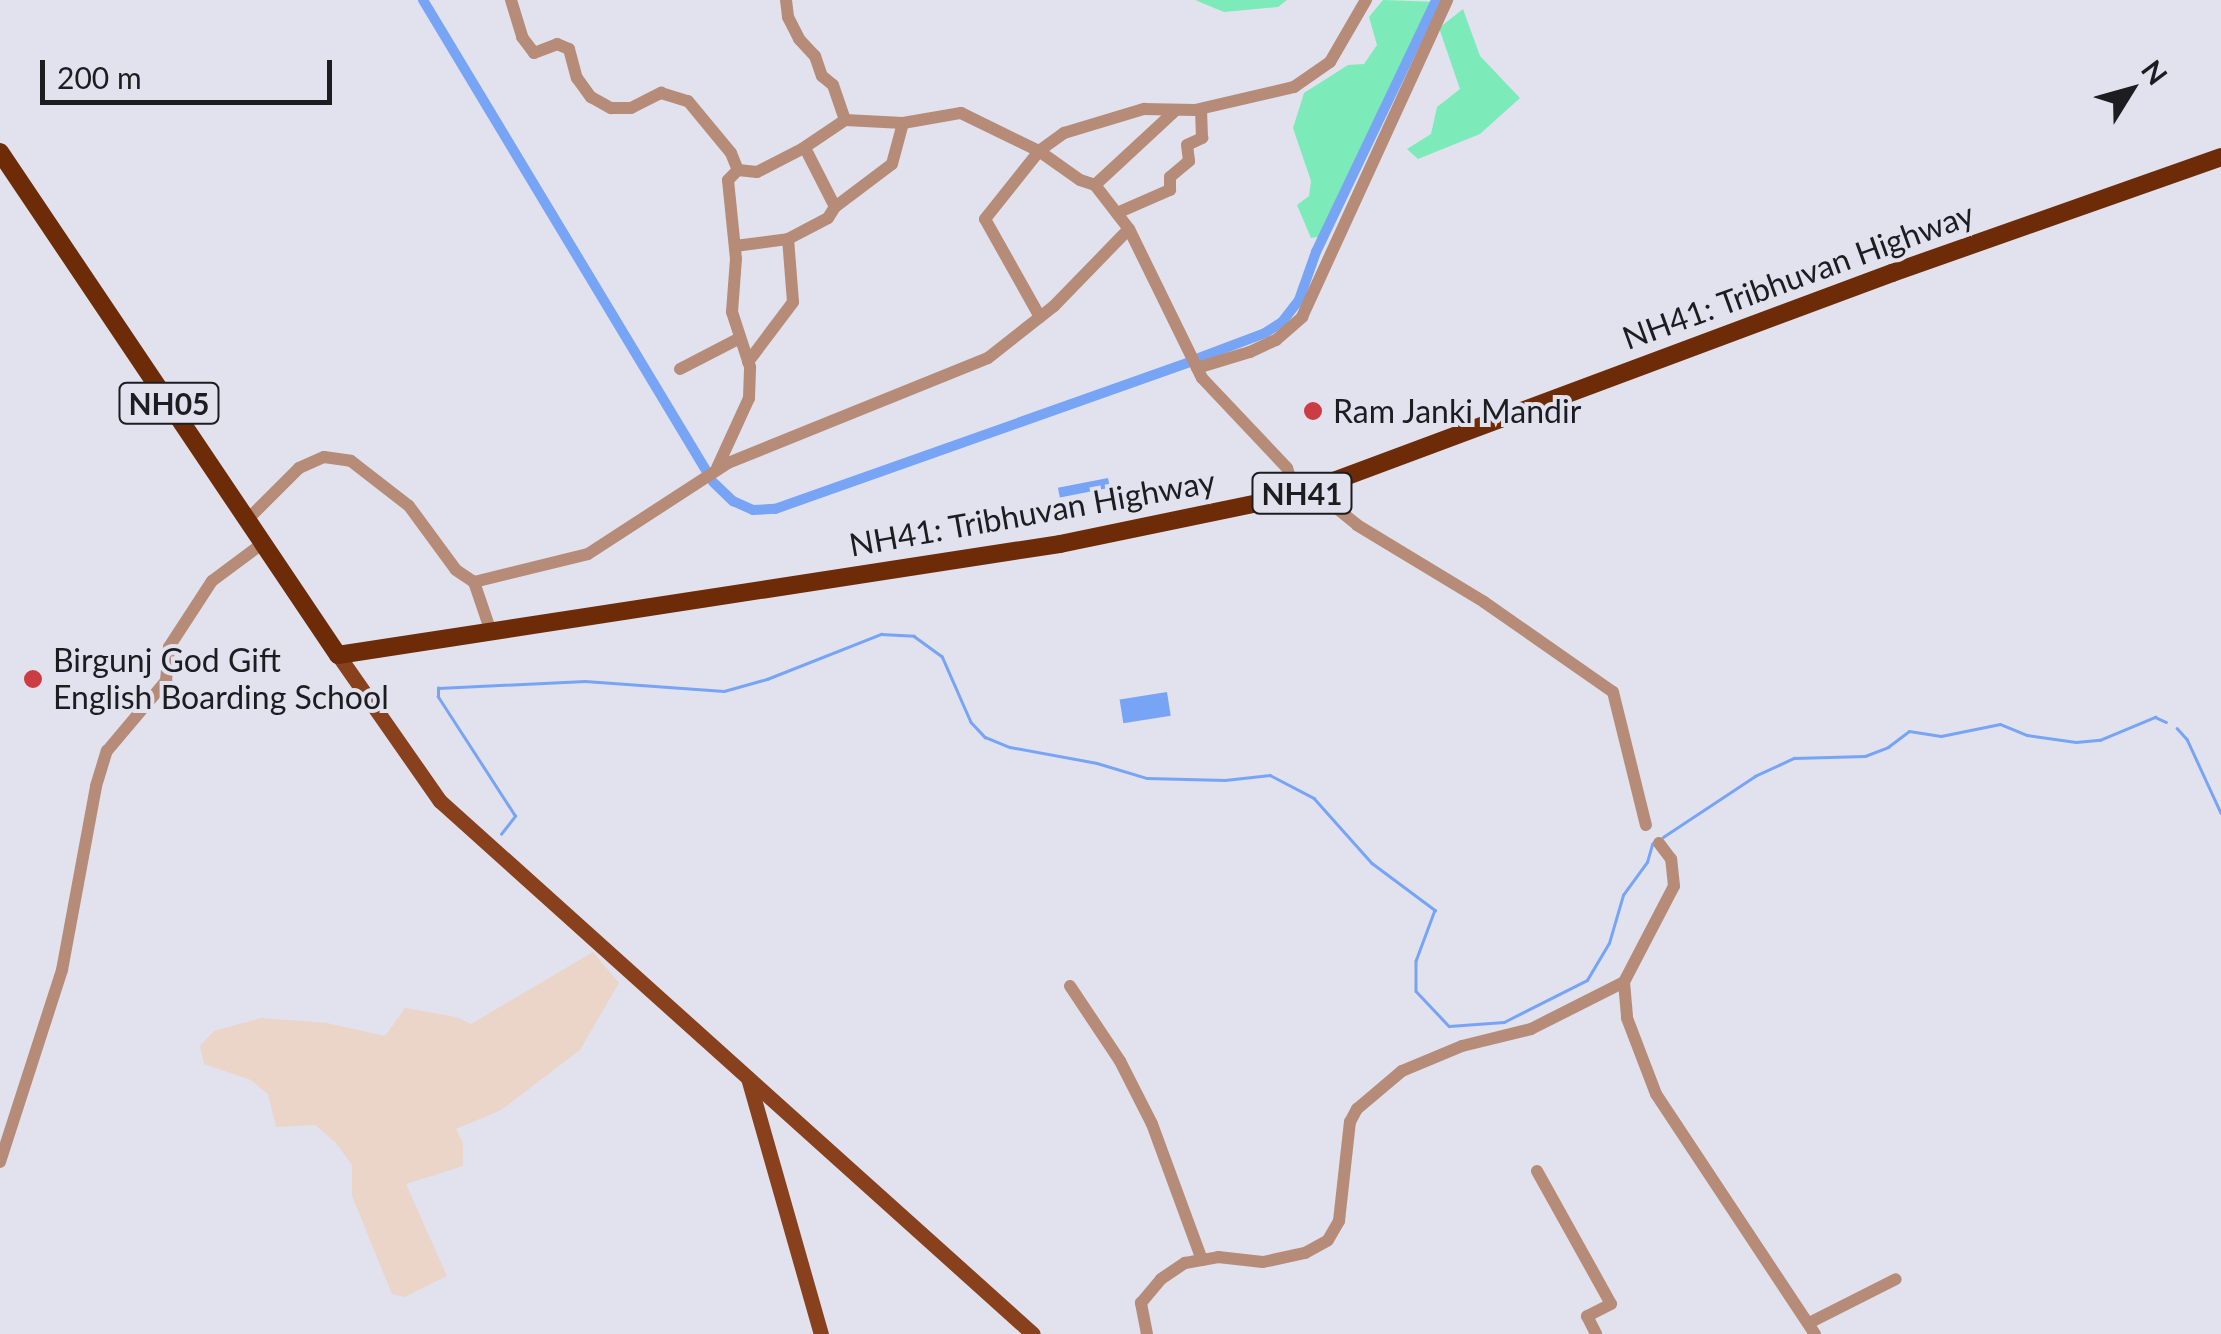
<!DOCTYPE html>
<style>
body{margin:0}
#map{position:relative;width:2221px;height:1334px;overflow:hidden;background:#e1e2ee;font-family:Lato,sans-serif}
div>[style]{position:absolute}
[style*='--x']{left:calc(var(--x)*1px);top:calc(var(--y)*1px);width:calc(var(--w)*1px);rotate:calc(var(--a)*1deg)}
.industrial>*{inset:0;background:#ebd4c8}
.green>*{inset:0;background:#7cebb9}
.water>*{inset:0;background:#78a4f6;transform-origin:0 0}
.stream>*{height:2.5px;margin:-1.25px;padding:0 1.25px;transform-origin:1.25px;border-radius:1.25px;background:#78a4f6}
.canal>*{height:10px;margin:-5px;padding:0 5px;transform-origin:5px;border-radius:5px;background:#78a4f6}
.minor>*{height:12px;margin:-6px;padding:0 6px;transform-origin:6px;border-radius:6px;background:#b68c79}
.major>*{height:15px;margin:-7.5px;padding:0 7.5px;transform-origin:7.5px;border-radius:7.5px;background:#89411d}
.highway>*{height:18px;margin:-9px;padding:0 9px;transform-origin:9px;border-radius:9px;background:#6d2c07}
.dots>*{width:28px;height:28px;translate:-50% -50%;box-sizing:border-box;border:5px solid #e1e2ee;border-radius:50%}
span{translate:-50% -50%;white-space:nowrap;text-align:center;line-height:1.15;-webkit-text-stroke:8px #e1e2ee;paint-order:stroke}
.shield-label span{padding:2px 8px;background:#e1e2ee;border:2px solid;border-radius:8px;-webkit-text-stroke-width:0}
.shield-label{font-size:30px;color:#1c1c21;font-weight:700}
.street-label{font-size:32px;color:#1c1c21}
.poi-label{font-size:32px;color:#1c1c21}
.left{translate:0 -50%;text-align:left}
.north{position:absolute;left:2081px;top:40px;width:100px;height:100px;-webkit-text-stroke:8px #e1e2ee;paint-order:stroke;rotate:53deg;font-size:28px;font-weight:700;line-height:40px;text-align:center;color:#1c1c21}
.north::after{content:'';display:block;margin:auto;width:35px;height:45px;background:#1c1c21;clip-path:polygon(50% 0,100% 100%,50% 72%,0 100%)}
.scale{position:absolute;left:40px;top:60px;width:292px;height:45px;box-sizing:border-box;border:5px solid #1c1c21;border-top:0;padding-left:12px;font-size:30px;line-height:35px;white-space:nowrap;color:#1c1c21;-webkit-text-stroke:8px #e1e2ee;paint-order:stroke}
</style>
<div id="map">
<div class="industrial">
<div style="clip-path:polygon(593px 952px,619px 983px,580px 1050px,501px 1110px,456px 1129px,463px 1143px,463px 1166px,406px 1184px,447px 1276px,404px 1297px,392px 1294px,352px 1196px,352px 1165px,336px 1143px,315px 1125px,276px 1127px,268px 1094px,251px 1080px,204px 1064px,200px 1046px,214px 1031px,261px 1018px,327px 1023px,385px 1036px,405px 1008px,456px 1017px,471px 1024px)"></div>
</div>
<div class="green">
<div style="clip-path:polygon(1195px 0,1287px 0,1278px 7px,1224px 12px)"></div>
<div style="clip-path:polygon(1383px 0,1440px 2px,1329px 235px,1311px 238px,1297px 205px,1309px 196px,1311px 181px,1293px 128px,1304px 93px,1348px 65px,1364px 64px,1377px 45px,1369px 17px)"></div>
<div style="clip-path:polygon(1463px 9px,1480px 56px,1520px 98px,1480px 134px,1418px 159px,1407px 149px,1431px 134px,1437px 107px,1460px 89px,1439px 28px)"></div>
</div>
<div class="water">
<div style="left:1108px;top:478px;width:10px;height:51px;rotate:79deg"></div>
<div style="left:1167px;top:692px;width:24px;height:48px;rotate:81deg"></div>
</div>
<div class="stream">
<div style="--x:2177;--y:728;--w:15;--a:48"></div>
<div style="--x:2187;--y:739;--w:81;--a:65.3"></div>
<div style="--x:501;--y:834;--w:23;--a:-52"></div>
<div style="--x:515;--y:816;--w:142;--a:-122.9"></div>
<div style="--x:438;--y:697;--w:9;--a:-90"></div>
<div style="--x:438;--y:688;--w:147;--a:-2.7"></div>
<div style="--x:585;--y:681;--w:139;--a:4.1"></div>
<div style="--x:724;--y:691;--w:45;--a:-15.6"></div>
<div style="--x:767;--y:679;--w:123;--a:-21.5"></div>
<div style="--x:881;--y:634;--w:33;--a:3"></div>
<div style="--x:914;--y:636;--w:34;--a:36"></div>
<div style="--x:942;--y:656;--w:72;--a:66.3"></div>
<div style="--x:971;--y:722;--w:21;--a:47"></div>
<div style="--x:985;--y:737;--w:27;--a:22"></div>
<div style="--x:1010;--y:747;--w:88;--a:10.4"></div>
<div style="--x:1097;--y:763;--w:52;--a:16.7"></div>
<div style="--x:1147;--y:778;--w:78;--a:1.5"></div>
<div style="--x:1225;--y:780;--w:45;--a:-6.3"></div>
<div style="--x:1270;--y:775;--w:50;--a:27.6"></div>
<div style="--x:1314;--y:798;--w:87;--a:48.3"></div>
<div style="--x:1372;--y:863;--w:79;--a:36.7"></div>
<div style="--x:1435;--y:910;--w:54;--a:110.4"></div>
<div style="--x:1416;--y:961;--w:30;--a:90"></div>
<div style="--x:1416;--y:991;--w:48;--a:46.7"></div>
<div style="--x:1449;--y:1026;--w:55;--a:-4.2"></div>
<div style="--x:1504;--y:1022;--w:93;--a:-26.8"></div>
<div style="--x:1587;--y:980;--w:43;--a:-59.3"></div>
<div style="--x:1609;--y:943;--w:50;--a:-73.7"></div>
<div style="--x:1623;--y:895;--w:41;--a:-54"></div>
<div style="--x:1647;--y:862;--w:19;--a:-74"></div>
<div style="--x:1663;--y:837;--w:110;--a:-33.5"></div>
<div style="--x:1755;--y:776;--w:43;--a:-24.8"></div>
<div style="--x:1794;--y:758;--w:71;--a:-1.6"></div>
<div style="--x:1865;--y:756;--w:25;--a:-21"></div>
<div style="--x:1888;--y:747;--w:26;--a:-37"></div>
<div style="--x:1909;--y:731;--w:32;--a:9"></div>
<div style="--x:1941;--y:736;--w:60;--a:-11.5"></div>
<div style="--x:2000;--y:724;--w:29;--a:22"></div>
<div style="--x:2027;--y:735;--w:49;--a:8.1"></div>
<div style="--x:2076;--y:742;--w:24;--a:-5"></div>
<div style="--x:2100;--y:740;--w:60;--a:-22.7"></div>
<div style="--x:2155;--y:717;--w:12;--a:24"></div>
</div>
<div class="canal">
<div style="--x:423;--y:0;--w:551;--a:58.96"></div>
<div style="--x:1199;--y:358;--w:71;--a:-20.7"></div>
<div style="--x:1265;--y:333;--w:20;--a:-33"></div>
<div style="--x:1282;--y:322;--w:28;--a:-52"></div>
<div style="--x:1299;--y:300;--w:51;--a:-70.5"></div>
<div style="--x:1316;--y:252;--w:279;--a:-64.5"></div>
<div style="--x:713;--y:482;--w:28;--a:44"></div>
<div style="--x:733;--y:501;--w:22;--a:24"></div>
<div style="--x:753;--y:510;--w:22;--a:-3"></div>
<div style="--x:775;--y:509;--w:441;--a:-19.5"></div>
</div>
<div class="minor">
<div style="--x:511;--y:0;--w:39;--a:73"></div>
<div style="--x:522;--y:37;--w:20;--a:53"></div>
<div style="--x:534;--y:53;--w:25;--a:-21"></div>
<div style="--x:557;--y:44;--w:13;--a:23"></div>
<div style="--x:569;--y:49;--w:30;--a:75"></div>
<div style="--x:577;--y:78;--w:24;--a:54"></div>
<div style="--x:591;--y:97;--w:23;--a:29"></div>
<div style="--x:611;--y:108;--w:20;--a:0"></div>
<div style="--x:631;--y:108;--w:34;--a:-27"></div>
<div style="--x:661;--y:93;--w:28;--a:17"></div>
<div style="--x:688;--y:101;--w:67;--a:50.4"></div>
<div style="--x:731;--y:153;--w:18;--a:68"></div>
<div style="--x:786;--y:0;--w:17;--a:83"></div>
<div style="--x:788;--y:17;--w:25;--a:63"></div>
<div style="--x:799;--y:39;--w:23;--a:47"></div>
<div style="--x:815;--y:56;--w:21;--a:71"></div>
<div style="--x:822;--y:76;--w:14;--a:39"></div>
<div style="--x:833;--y:85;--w:37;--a:71"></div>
<div style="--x:845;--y:120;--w:58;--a:3"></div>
<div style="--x:903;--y:123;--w:59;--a:-9.8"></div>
<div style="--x:961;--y:113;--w:87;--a:26"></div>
<div style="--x:1039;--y:151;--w:50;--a:35.3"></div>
<div style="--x:1080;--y:180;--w:16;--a:18"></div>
<div style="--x:1095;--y:185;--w:56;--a:52.3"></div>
<div style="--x:1129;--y:229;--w:166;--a:63.9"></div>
<div style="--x:1202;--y:378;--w:124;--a:46.6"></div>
<div style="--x:1287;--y:468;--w:28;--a:72"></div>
<div style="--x:805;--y:148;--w:66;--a:63"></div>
<div style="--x:1095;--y:185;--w:109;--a:-42.8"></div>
<div style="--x:1117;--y:213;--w:58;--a:-23.5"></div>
<div style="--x:1170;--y:190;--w:13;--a:-90"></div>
<div style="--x:1170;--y:177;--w:25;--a:-40"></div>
<div style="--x:1189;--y:161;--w:16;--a:-97"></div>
<div style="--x:1187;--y:145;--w:17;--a:-25"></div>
<div style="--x:1202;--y:138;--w:29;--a:-92"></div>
<div style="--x:735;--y:246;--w:53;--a:-7.5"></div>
<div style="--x:788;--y:239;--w:45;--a:-27.7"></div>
<div style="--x:828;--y:218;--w:13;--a:-58"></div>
<div style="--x:835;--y:207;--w:71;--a:-37"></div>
<div style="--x:892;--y:164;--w:42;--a:-75"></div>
<div style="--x:1040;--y:317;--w:112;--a:-119.3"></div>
<div style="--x:985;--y:219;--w:87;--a:-51.5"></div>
<div style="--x:1039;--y:151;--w:31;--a:-36"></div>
<div style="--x:1064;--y:133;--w:84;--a:-16.7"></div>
<div style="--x:1144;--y:109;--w:51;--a:1.1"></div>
<div style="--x:1195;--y:110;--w:102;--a:-13.1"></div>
<div style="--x:1294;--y:87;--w:44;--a:-34.8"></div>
<div style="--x:1330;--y:62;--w:72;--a:-59.9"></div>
<div style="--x:748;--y:362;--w:75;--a:-53.1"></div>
<div style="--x:793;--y:302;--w:63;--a:-94.5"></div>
<div style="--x:1197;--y:368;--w:55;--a:-16.8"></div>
<div style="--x:1250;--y:352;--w:29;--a:-25"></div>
<div style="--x:1276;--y:340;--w:35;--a:-41"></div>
<div style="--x:1302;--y:317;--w:349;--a:-65.4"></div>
<div style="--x:680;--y:369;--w:65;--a:-27.3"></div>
<div style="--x:717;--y:468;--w:77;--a:-65.4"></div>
<div style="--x:749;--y:398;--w:31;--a:-88"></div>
<div style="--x:750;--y:367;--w:58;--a:-108.1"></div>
<div style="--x:732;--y:312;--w:53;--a:-85.7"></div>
<div style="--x:736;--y:259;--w:79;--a:-95.8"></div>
<div style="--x:728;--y:180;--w:14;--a:-45"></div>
<div style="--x:738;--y:170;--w:19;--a:6"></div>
<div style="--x:757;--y:172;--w:51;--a:-27.1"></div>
<div style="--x:802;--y:149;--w:52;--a:-34"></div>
<div style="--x:1319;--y:487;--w:18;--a:56"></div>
<div style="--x:1329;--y:502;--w:36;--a:39"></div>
<div style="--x:1357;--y:525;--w:149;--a:31.2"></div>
<div style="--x:1484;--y:602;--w:157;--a:34.9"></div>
<div style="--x:1613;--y:692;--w:137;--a:76.1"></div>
<div style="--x:247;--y:520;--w:74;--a:-45"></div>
<div style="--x:299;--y:468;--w:27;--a:-24"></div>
<div style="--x:324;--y:457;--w:27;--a:8"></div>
<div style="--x:351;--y:461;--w:73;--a:37.8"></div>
<div style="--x:409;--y:506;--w:79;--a:53.7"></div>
<div style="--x:456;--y:570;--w:22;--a:34"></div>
<div style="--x:490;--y:629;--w:50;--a:-108.8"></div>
<div style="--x:474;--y:582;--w:117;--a:-13.8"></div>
<div style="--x:588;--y:554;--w:167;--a:-33"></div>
<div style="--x:728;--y:463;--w:280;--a:-22"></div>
<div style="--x:988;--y:358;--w:84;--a:-38.2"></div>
<div style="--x:1054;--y:306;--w:107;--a:-45.8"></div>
<div style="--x:1624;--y:982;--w:36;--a:85"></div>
<div style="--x:1627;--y:1018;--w:81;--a:69.1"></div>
<div style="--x:1656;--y:1094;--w:288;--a:56.5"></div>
<div style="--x:1070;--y:986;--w:90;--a:56.3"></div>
<div style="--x:1120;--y:1061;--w:71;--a:63.1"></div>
<div style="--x:1152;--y:1124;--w:145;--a:69.8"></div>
<div style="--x:0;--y:1162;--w:202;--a:-72.1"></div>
<div style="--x:62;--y:970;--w:187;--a:-79.5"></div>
<div style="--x:96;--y:786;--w:37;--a:-73"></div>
<div style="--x:107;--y:751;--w:92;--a:-49.9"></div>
<div style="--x:166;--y:681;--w:34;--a:-85"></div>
<div style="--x:169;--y:647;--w:79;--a:-56.9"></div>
<div style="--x:212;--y:581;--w:64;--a:-36.7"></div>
<div style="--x:1537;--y:1171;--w:152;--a:60.9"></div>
<div style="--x:1611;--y:1304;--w:27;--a:153"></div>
<div style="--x:1587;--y:1316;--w:20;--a:63"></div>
<div style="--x:1809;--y:1323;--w:97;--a:-26.8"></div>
<div style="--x:1147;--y:1334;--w:32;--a:-101"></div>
<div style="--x:1141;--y:1303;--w:31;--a:-50"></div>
<div style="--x:1161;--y:1279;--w:29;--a:-34"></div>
<div style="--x:1185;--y:1263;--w:34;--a:-10"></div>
<div style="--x:1218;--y:1257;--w:45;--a:6.3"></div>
<div style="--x:1263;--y:1262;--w:43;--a:-12.1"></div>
<div style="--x:1305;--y:1253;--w:26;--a:-29"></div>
<div style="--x:1328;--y:1240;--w:22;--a:-60"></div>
<div style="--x:1339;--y:1221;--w:100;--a:-83.7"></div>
<div style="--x:1350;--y:1122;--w:15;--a:-62"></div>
<div style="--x:1357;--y:1109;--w:59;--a:-40.2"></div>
<div style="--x:1402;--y:1071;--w:65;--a:-22.6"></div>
<div style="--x:1462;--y:1046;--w:71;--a:-13.8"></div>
<div style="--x:1531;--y:1029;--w:104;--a:-26.8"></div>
<div style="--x:1624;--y:982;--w:108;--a:-62.5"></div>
<div style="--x:1674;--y:886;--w:27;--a:-96"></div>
<div style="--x:1671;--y:859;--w:20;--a:-127"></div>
</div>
<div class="major">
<div style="--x:338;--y:655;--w:178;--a:55.1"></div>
<div style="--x:440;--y:801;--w:797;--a:41.95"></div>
<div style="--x:748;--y:1078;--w:266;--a:74.1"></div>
</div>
<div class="highway">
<div style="--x:0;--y:152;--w:606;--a:56.1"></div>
<div style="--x:338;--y:655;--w:730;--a:-8.74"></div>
<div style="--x:1060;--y:544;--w:241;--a:-11.7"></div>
<div style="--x:1296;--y:495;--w:636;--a:-20.43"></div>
<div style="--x:1892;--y:273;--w:349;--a:-19.4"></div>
</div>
<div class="dots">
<div style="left:1313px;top:411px;background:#cc3c43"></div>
<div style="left:33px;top:679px;background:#cc3c43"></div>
</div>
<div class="shield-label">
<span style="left:169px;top:403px">NH05</span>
<span style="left:1302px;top:493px">NH41</span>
</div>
<div class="street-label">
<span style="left:1798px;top:276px;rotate:-20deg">NH41: Tribhuvan Highway</span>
<span style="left:1032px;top:513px;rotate:-10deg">NH41: Tribhuvan Highway</span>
</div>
<div class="poi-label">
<span class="left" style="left:1333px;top:411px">Ram Janki Mandir</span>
<span class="left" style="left:53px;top:679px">Birgunj God Gift<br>English Boarding School</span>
</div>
<div class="north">N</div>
<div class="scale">200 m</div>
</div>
